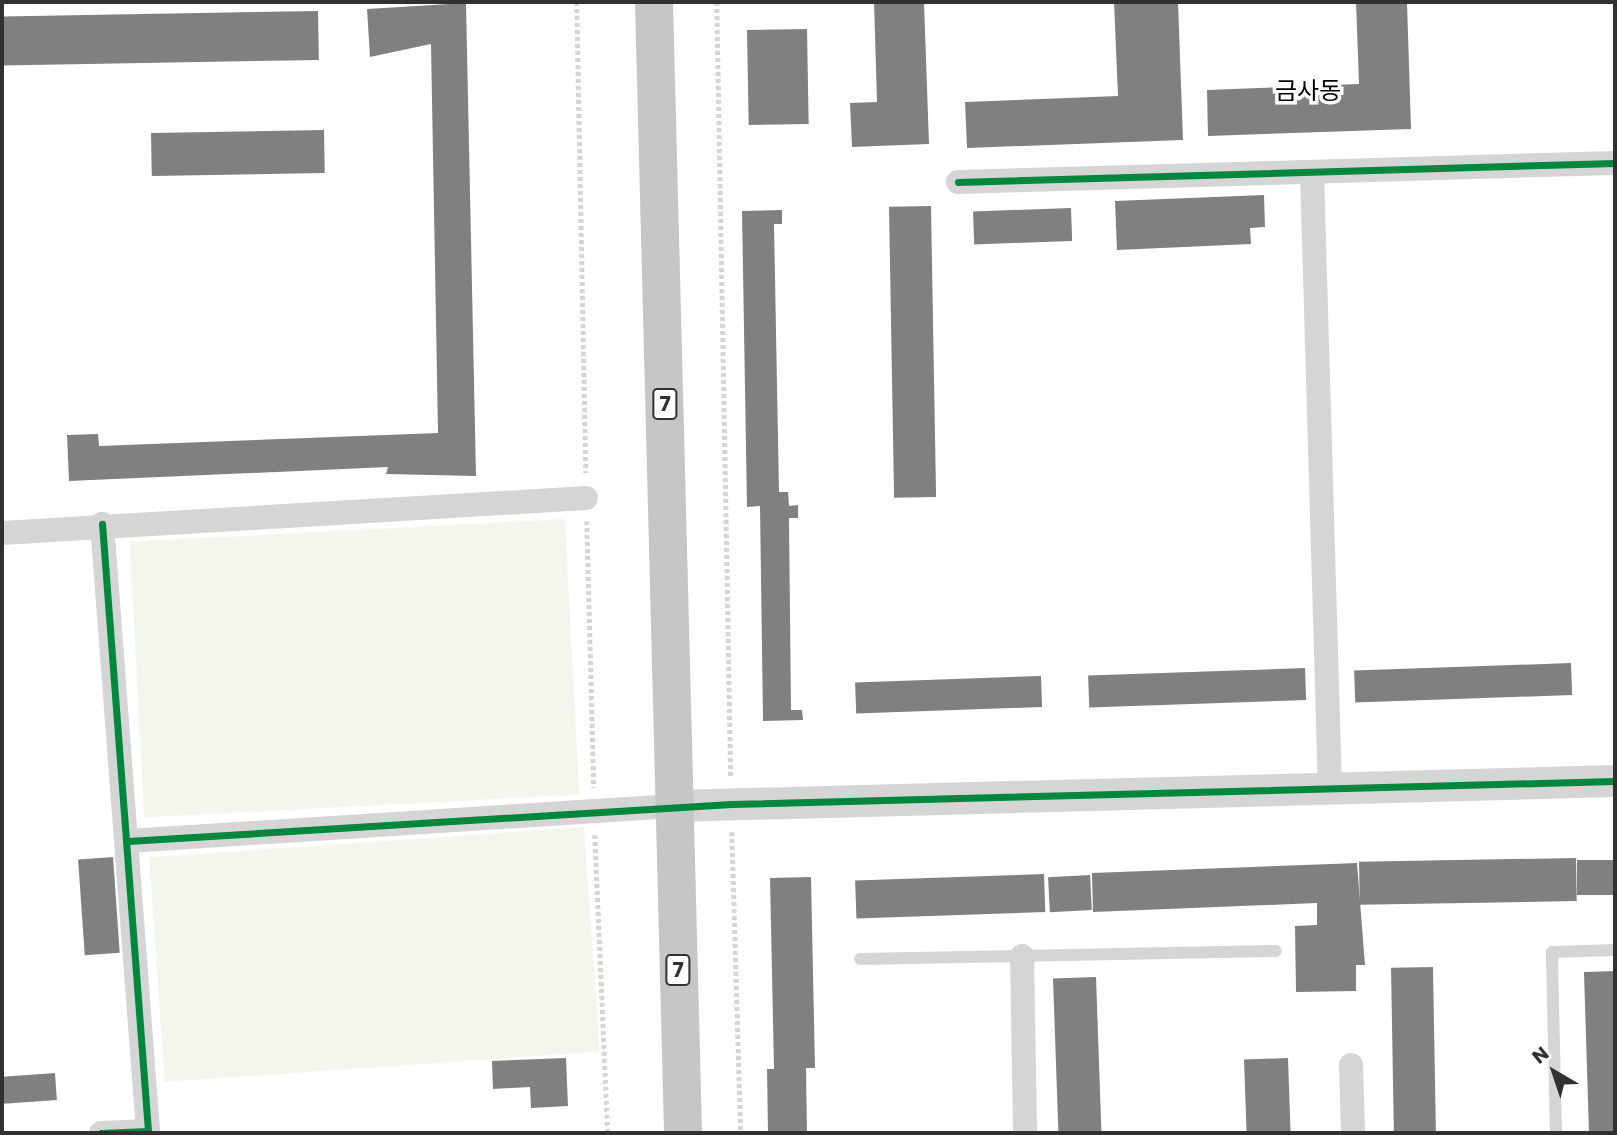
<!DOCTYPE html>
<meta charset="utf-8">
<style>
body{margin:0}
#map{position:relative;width:1617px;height:1135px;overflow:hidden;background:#fff;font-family:Poppins,"Noto Sans KR",sans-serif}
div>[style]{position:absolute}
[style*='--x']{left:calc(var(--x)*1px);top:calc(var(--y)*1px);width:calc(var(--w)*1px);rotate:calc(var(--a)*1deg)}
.green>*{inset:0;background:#f2f6ed;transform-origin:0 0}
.building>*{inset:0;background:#808080;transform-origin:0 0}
.path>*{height:4.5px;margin-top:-2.25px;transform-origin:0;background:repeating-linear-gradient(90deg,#d5d5d5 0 3.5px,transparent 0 7px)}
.service>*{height:12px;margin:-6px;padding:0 6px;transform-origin:6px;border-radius:6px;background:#d5d5d5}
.minor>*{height:24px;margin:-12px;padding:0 12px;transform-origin:12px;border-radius:12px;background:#d5d5d5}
.tertiary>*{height:32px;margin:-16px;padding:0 16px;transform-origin:16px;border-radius:16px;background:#d5d5d5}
.trunk>*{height:38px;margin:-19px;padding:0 19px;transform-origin:19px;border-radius:19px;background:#c6c6c6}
.cycleway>*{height:7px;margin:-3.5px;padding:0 3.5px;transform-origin:3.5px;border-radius:3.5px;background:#00873e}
span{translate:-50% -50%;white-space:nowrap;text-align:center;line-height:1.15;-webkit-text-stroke:7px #fff;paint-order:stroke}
.shield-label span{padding:2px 5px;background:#fff;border:2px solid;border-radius:5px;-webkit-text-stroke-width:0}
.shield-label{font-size:21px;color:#313131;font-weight:700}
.neighbourhood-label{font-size:24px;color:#000}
.frame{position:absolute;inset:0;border:4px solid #313131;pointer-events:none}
.north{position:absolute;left:1519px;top:1037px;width:70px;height:70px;-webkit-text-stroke:5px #fff;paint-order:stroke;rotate:321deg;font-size:19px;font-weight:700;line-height:28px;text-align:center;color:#313131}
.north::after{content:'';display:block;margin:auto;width:24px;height:32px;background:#313131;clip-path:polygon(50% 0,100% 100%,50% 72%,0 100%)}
</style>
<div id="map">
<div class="green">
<div style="left:565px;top:519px;width:276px;height:436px;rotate:87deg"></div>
<div style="left:584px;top:827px;width:225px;height:436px;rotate:86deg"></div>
</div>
<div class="building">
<div style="clip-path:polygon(874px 2px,924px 2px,929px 144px,852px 147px,850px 103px,877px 102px)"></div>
<div style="clip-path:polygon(1114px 2px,1178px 2px,1183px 140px,967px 148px,965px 102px,1118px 96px)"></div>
<div style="clip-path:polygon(1356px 2px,1407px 2px,1411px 129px,1208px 136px,1207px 90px,1359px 84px)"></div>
<div style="clip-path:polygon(466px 3px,476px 476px,386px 474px,388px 467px,69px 481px,67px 435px,98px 434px,99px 446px,438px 433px,431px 44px,370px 57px,367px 9px)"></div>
<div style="left:318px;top:11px;width:49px;height:316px;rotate:89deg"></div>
<div style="left:807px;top:29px;width:95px;height:60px;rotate:89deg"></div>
<div style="left:324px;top:130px;width:43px;height:173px;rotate:89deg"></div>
<div style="clip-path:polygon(1264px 195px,1265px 227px,1250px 228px,1251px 244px,1117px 250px,1115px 201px)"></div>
<div style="left:931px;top:206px;width:291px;height:42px;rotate:89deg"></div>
<div style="left:1071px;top:208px;width:33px;height:98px;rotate:88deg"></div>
<div style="clip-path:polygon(782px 210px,782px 224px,774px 224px,779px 492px,788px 492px,789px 506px,798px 505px,798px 518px,789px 518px,791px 710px,802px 710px,803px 720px,763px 721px,760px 506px,747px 507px,742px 211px)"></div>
<div style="left:1571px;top:663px;width:32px;height:217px;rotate:88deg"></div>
<div style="left:1305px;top:668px;width:32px;height:217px;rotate:88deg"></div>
<div style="left:1041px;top:676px;width:31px;height:186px;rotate:88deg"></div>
<div style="left:113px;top:857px;width:96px;height:35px;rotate:86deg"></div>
<div style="left:1576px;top:858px;width:43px;height:217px;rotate:89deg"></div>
<div style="left:1615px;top:860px;width:35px;height:38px;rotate:90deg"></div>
<div style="clip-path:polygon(1357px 863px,1365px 965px,1356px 965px,1356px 991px,1296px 992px,1295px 926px,1317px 925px,1317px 903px,1093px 912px,1092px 873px)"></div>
<div style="left:1044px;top:874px;width:38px;height:189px;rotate:88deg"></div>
<div style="left:1090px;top:875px;width:35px;height:42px;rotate:87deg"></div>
<div style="clip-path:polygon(811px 877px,815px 1068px,806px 1068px,807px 1133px,768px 1133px,767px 1069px,774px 1069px,770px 878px)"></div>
<div style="left:1433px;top:967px;width:166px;height:42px;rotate:89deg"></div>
<div style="clip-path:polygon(1615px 971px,1615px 1133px,1589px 1133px,1584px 972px)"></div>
<div style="left:1096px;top:977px;width:156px;height:43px;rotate:88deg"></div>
<div style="clip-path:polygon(566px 1058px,568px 1106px,531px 1108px,530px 1087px,493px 1089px,492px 1061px)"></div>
<div style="left:1288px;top:1058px;width:75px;height:44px;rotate:88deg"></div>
<div style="left:55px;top:1073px;width:27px;height:53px;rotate:86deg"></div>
</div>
<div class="path">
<div style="--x:577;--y:2;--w:471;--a:88.9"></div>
<div style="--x:717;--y:2;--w:776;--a:88.97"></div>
<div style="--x:587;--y:521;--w:267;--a:88.5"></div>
<div style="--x:732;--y:832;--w:301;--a:88.3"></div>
<div style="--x:595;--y:835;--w:298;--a:87.5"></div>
</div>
<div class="service">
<div style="--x:860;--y:959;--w:416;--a:-1.1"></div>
<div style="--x:1556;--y:1133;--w:181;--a:-91.3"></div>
<div style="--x:1552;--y:952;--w:63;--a:-1.8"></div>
</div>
<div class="minor">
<div style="--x:1312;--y:172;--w:616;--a:88.33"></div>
<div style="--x:958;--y:182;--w:657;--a:-1.66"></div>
<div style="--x:2;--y:533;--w:585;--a:-3.43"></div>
<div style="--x:128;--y:841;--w:547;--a:-3.67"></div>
<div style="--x:1022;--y:956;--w:177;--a:89"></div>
<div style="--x:1351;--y:1065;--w:68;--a:88.3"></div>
<div style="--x:101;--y:1133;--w:47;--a:-2.4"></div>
<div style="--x:148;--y:1131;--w:609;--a:-94.33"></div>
</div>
<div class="tertiary">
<div style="--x:674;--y:806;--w:941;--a:-1.52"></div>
</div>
<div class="trunk">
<div style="--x:654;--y:2;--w:1131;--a:88.53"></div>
</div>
<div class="cycleway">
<div style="--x:958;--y:182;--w:657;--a:-1.66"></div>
<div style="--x:128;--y:841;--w:604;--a:-3.51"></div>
<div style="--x:731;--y:804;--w:884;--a:-1.49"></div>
<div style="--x:101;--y:1133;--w:47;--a:-2.4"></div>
<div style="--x:148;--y:1131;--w:609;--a:-94.33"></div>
</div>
<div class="shield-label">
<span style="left:665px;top:404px">7</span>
<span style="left:678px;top:970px">7</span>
</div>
<div class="neighbourhood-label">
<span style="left:1308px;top:91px">금사동</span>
</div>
<div class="frame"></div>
<div class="north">N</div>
</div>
